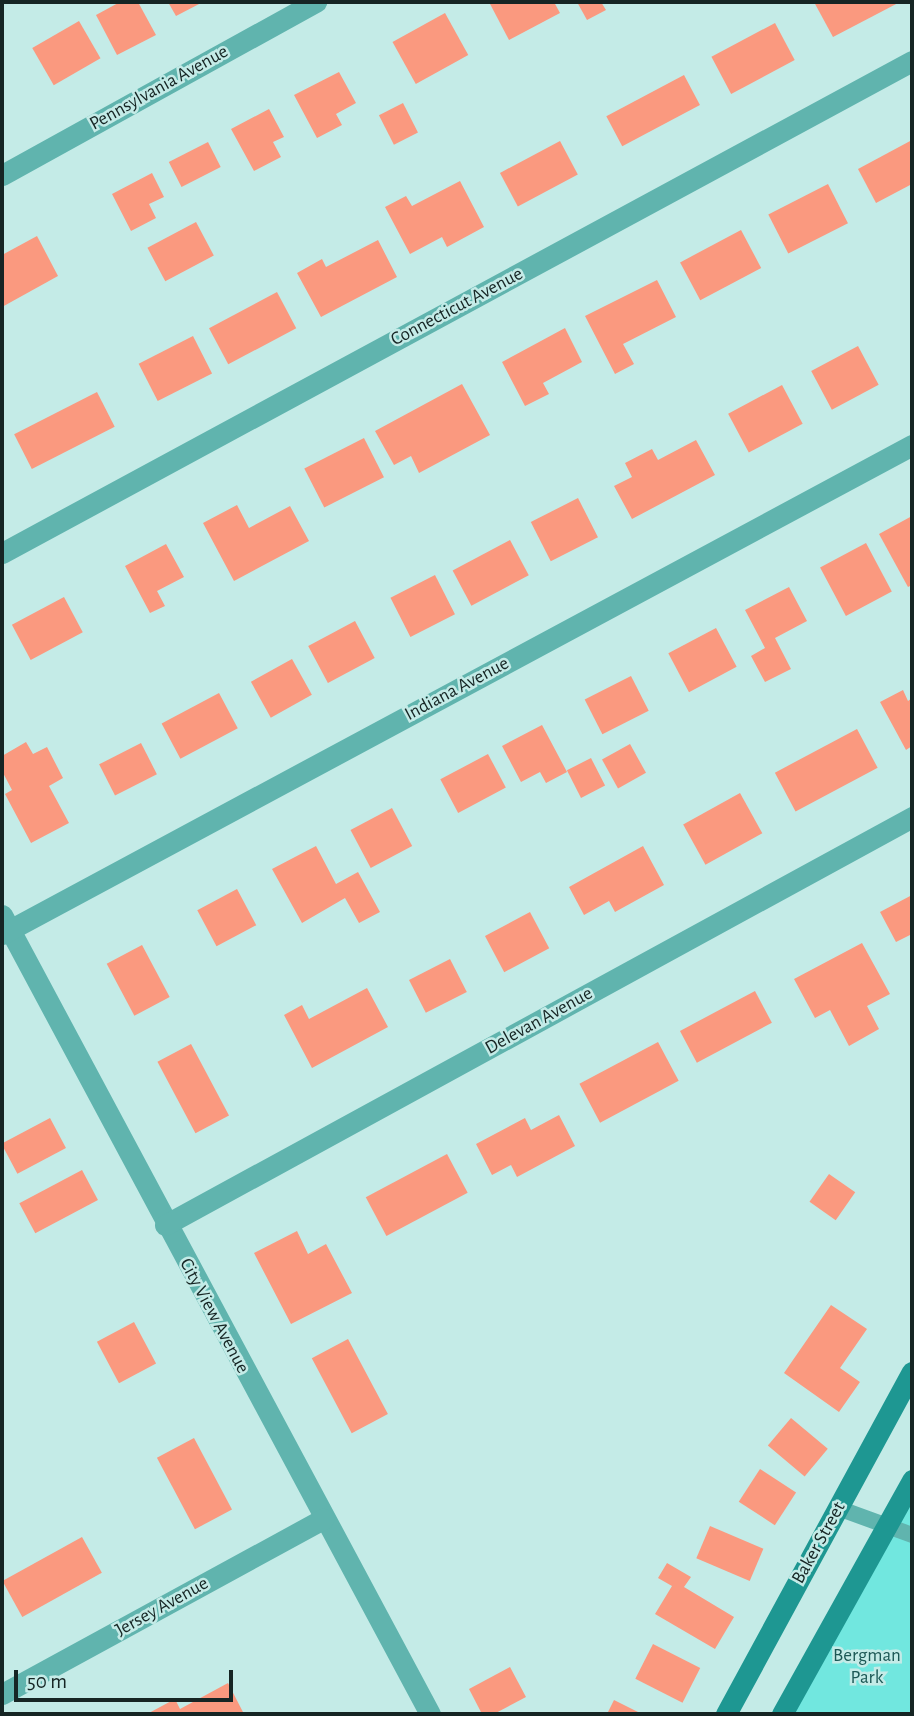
<!DOCTYPE html>
<style>
body{margin:0}
#map{position:relative;width:914px;height:1716px;overflow:hidden;background:#c4ebe7;font-family:"Alegreya Sans",sans-serif}
div>[style]{position:absolute}
[style*='--x']{left:calc(var(--x)*1px);top:calc(var(--y)*1px);width:calc(var(--w)*1px);rotate:calc(var(--a)*1deg)}
.green>*{inset:0;background:#71e7df}
.building>*{inset:0;background:#fa997f;transform-origin:0 0}
.lane>*{height:16px;margin:-8px;padding:0 8px;transform-origin:8px;border-radius:8px;background:#60b4ae}
.street>*{height:21px;margin:-10.5px;padding:0 10.5px;transform-origin:10.5px;border-radius:10.5px;background:#60b4ae}
.secondary>*{height:21px;margin:-10.5px;padding:0 10.5px;transform-origin:10.5px;border-radius:10.5px;background:#1e9792}
span{translate:-50% -50%;white-space:nowrap;text-align:center;line-height:1.15;-webkit-text-stroke:5px #c4ebe7;paint-order:stroke}
.street-label{font-size:19px;color:#162524}
.park-label{font-size:19px;color:#1c5855}
.frame{position:absolute;inset:0;border:4px solid #162524;pointer-events:none}
.scale{position:absolute;left:14px;top:1670px;width:219px;height:32px;box-sizing:border-box;border:4px solid #162524;border-top:0;padding-left:9px;font-size:21px;line-height:24px;white-space:nowrap;color:#162524;-webkit-text-stroke:5px #c4ebe7;paint-order:stroke}
</style>
<div id="map">
<div class="green">
<div style="clip-path:polygon(912px 1489px,912px 1714px,790px 1714px)"></div>
</div>
<div class="building">
<div style="clip-path:polygon(120px 2px,138px 2px,156px 35px,117px 55px,96px 15px)"></div>
<div style="clip-path:polygon(168px 2px,203px 2px,176px 16px)"></div>
<div style="clip-path:polygon(489px 2px,554px 2px,560px 13px,509px 40px)"></div>
<div style="clip-path:polygon(577px 2px,601px 2px,606px 10px,587px 20px)"></div>
<div style="clip-path:polygon(814px 2px,900px 2px,833px 37px)"></div>
<div style="left:445px;top:13px;width:48px;height:60px;rotate:61deg"></div>
<div style="left:79px;top:21px;width:43px;height:54px;rotate:60deg"></div>
<div style="left:775px;top:23px;width:42px;height:72px;rotate:62deg"></div>
<div style="clip-path:polygon(339px 72px,356px 103px,336px 114px,342px 125px,317px 138px,294px 95px)"></div>
<div style="left:684px;top:75px;width:34px;height:88px;rotate:62deg"></div>
<div style="left:403px;top:103px;width:33px;height:27px;rotate:63deg"></div>
<div style="clip-path:polygon(269px 109px,284px 137px,273px 142px,281px 157px,254px 171px,231px 129px)"></div>
<div style="clip-path:polygon(912px 140px,912px 184px,876px 203px,858px 169px)"></div>
<div style="left:560px;top:141px;width:38px;height:68px;rotate:62deg"></div>
<div style="left:208px;top:142px;width:28px;height:44px;rotate:63deg"></div>
<div style="clip-path:polygon(152px 173px,164px 197px,149px 204px,156px 218px,131px 231px,112px 194px)"></div>
<div style="clip-path:polygon(460px 181px,484px 227px,447px 247px,442px 237px,410px 254px,385px 207px,406px 196px,412px 206px)"></div>
<div style="left:828px;top:184px;width:44px;height:67px;rotate:63deg"></div>
<div style="left:196px;top:222px;width:38px;height:55px;rotate:62deg"></div>
<div style="left:741px;top:230px;width:43px;height:69px;rotate:62deg"></div>
<div style="clip-path:polygon(37px 236px,58px 276px,2px 307px,2px 255px)"></div>
<div style="clip-path:polygon(378px 240px,397px 277px,321px 317px,297px 273px,322px 259px,326px 267px)"></div>
<div style="clip-path:polygon(657px 280px,676px 317px,623px 344px,634px 364px,615px 374px,585px 316px)"></div>
<div style="left:277px;top:292px;width:41px;height:77px;rotate:62deg"></div>
<div style="clip-path:polygon(565px 328px,582px 362px,543px 383px,549px 394px,525px 406px,502px 362px)"></div>
<div style="left:193px;top:336px;width:42px;height:61px;rotate:63deg"></div>
<div style="left:858px;top:346px;width:44px;height:53px;rotate:62deg"></div>
<div style="clip-path:polygon(462px 384px,490px 435px,419px 473px,411px 456px,394px 465px,375px 431px)"></div>
<div style="left:782px;top:385px;width:44px;height:61px;rotate:62deg"></div>
<div style="left:97px;top:392px;width:39px;height:93px;rotate:63deg"></div>
<div style="left:364px;top:438px;width:44px;height:67px;rotate:63deg"></div>
<div style="clip-path:polygon(696px 440px,715px 475px,632px 519px,614px 486px,632px 477px,625px 463px,652px 449px,658px 460px)"></div>
<div style="left:578px;top:498px;width:44px;height:53px;rotate:63deg"></div>
<div style="clip-path:polygon(237px 505px,249px 528px,290px 506px,309px 541px,234px 581px,203px 523px)"></div>
<div style="clip-path:polygon(912px 516px,912px 585px,908px 587px,879px 534px)"></div>
<div style="left:510px;top:540px;width:40px;height:65px;rotate:62deg"></div>
<div style="left:866px;top:543px;width:55px;height:52px;rotate:62deg"></div>
<div style="clip-path:polygon(166px 544px,184px 577px,157px 591px,165px 606px,150px 613px,125px 566px)"></div>
<div style="left:435px;top:575px;width:44px;height:50px;rotate:63deg"></div>
<div style="clip-path:polygon(789px 587px,807px 621px,775px 638px,791px 669px,765px 682px,751px 656px,765px 648px,745px 610px)"></div>
<div style="left:64px;top:597px;width:40px;height:59px;rotate:62deg"></div>
<div style="left:355px;top:621px;width:42px;height:53px;rotate:62deg"></div>
<div style="left:716px;top:628px;width:44px;height:54px;rotate:62deg"></div>
<div style="left:292px;top:659px;width:41px;height:47px;rotate:61deg"></div>
<div style="left:631px;top:676px;width:39px;height:52px;rotate:63deg"></div>
<div style="clip-path:polygon(903px 690px,908px 701px,912px 698px,912px 746px,906px 750px,880px 702px)"></div>
<div style="left:219px;top:693px;width:40px;height:65px;rotate:62deg"></div>
<div style="clip-path:polygon(542px 725px,567px 772px,546px 783px,540px 772px,521px 782px,502px 746px)"></div>
<div style="left:857px;top:729px;width:44px;height:93px;rotate:62deg"></div>
<div style="clip-path:polygon(26px 742px,33px 754px,47px 747px,63px 778px,49px 786px,69px 823px,31px 843px,5px 794px,12px 790px,2px 771px,2px 756px)"></div>
<div style="left:141px;top:743px;width:35px;height:47px;rotate:63deg"></div>
<div style="left:630px;top:744px;width:33px;height:32px;rotate:61deg"></div>
<div style="left:488px;top:754px;width:38px;height:54px;rotate:62deg"></div>
<div style="left:591px;top:758px;width:31px;height:27px;rotate:63deg"></div>
<div style="left:740px;top:793px;width:46px;height:65px;rotate:61deg"></div>
<div style="left:392px;top:808px;width:43px;height:47px;rotate:62deg"></div>
<div style="clip-path:polygon(316px 846px,336px 884px,358px 872px,380px 912px,359px 923px,345px 898px,302px 923px,272px 869px)"></div>
<div style="clip-path:polygon(643px 846px,664px 885px,615px 912px,609px 901px,584px 915px,569px 887px)"></div>
<div style="left:237px;top:889px;width:41px;height:45px;rotate:62deg"></div>
<div style="clip-path:polygon(912px 895px,912px 934px,896px 942px,880px 912px)"></div>
<div style="left:530px;top:912px;width:41px;height:51px;rotate:62deg"></div>
<div style="clip-path:polygon(862px 943px,890px 994px,867px 1006px,879px 1029px,849px 1046px,830px 1010px,815px 1018px,794px 979px)"></div>
<div style="left:142px;top:945px;width:59px;height:40px;rotate:62deg"></div>
<div style="left:450px;top:959px;width:37px;height:46px;rotate:63deg"></div>
<div style="clip-path:polygon(367px 988px,388px 1027px,312px 1068px,284px 1015px,302px 1005px,309px 1019px)"></div>
<div style="left:755px;top:991px;width:36px;height:85px;rotate:62deg"></div>
<div style="left:658px;top:1042px;width:44px;height:89px;rotate:62deg"></div>
<div style="left:191px;top:1044px;width:81px;height:38px;rotate:62deg"></div>
<div style="clip-path:polygon(559px 1115px,575px 1146px,517px 1177px,511px 1165px,492px 1175px,476px 1144px,525px 1118px,531px 1130px)"></div>
<div style="left:50px;top:1118px;width:34px;height:55px;rotate:62deg"></div>
<div style="left:447px;top:1154px;width:44px;height:92px;rotate:62deg"></div>
<div style="left:82px;top:1170px;width:34px;height:71px;rotate:62deg"></div>
<div style="left:829px;top:1174px;width:32px;height:34px;rotate:35deg"></div>
<div style="clip-path:polygon(297px 1231px,308px 1254px,326px 1244px,352px 1293px,291px 1324px,254px 1253px)"></div>
<div style="clip-path:polygon(831px 1305px,867px 1329px,840px 1368px,860px 1382px,839px 1412px,784px 1373px)"></div>
<div style="left:134px;top:1322px;width:47px;height:42px;rotate:62deg"></div>
<div style="left:348px;top:1339px;width:85px;height:41px;rotate:62deg"></div>
<div style="left:791px;top:1418px;width:48px;height:36px;rotate:40deg"></div>
<div style="left:194px;top:1438px;width:81px;height:42px;rotate:62deg"></div>
<div style="left:760px;top:1469px;width:43px;height:39px;rotate:33deg"></div>
<div style="left:710px;top:1526px;width:58px;height:35px;rotate:23deg"></div>
<div style="left:82px;top:1537px;width:41px;height:91px;rotate:61deg"></div>
<div style="clip-path:polygon(667px 1563px,691px 1577px,684px 1587px,734px 1617px,715px 1649px,655px 1614px,672px 1586px,658px 1578px)"></div>
<div style="left:653px;top:1644px;width:53px;height:39px;rotate:27deg"></div>
<div style="clip-path:polygon(510px 1667px,526px 1697px,494px 1714px,482px 1714px,469px 1689px)"></div>
<div style="clip-path:polygon(228px 1683px,244px 1714px,147px 1714px,175px 1699px,180px 1709px)"></div>
<div style="clip-path:polygon(614px 1700px,642px 1714px,607px 1714px)"></div>
</div>
<div class="lane">
<div style="--x:838;--y:1508;--w:79;--a:20"></div>
</div>
<div class="street">
<div style="--x:2;--y:175;--w:359;--a:-28.9"></div>
<div style="--x:2;--y:553;--w:1034;--a:-28.4"></div>
<div style="--x:2;--y:915;--w:906;--a:61.82"></div>
<div style="--x:2;--y:934;--w:1033;--a:-28.25"></div>
<div style="--x:165;--y:1225;--w:851;--a:-28.64"></div>
<div style="--x:2;--y:1694;--w:366;--a:-28.6"></div>
</div>
<div class="secondary">
<div style="--x:726;--y:1714;--w:389;--a:-61.5"></div>
<div style="--x:782;--y:1714;--w:268;--a:-60.9"></div>
</div>
<div class="street-label">
<span style="left:159px;top:88px;rotate:-29deg">Pennsylvania Avenue</span>
<span style="left:457px;top:307px;rotate:-28deg">Connecticut Avenue</span>
<span style="left:457px;top:689px;rotate:-28deg">Indiana Avenue</span>
<span style="left:539px;top:1021px;rotate:-29deg">Delevan Avenue</span>
<span style="left:214px;top:1316px;rotate:62deg">City View Avenue</span>
<span style="left:819px;top:1543px;rotate:-61deg">Baker Street</span>
<span style="left:162px;top:1607px;rotate:-29deg">Jersey Avenue</span>
</div>
<div class="park-label">
<span style="left:867px;top:1667px">Bergman<br>Park</span>
</div>
<div class="frame"></div>
<div class="scale">50 m</div>
</div>
